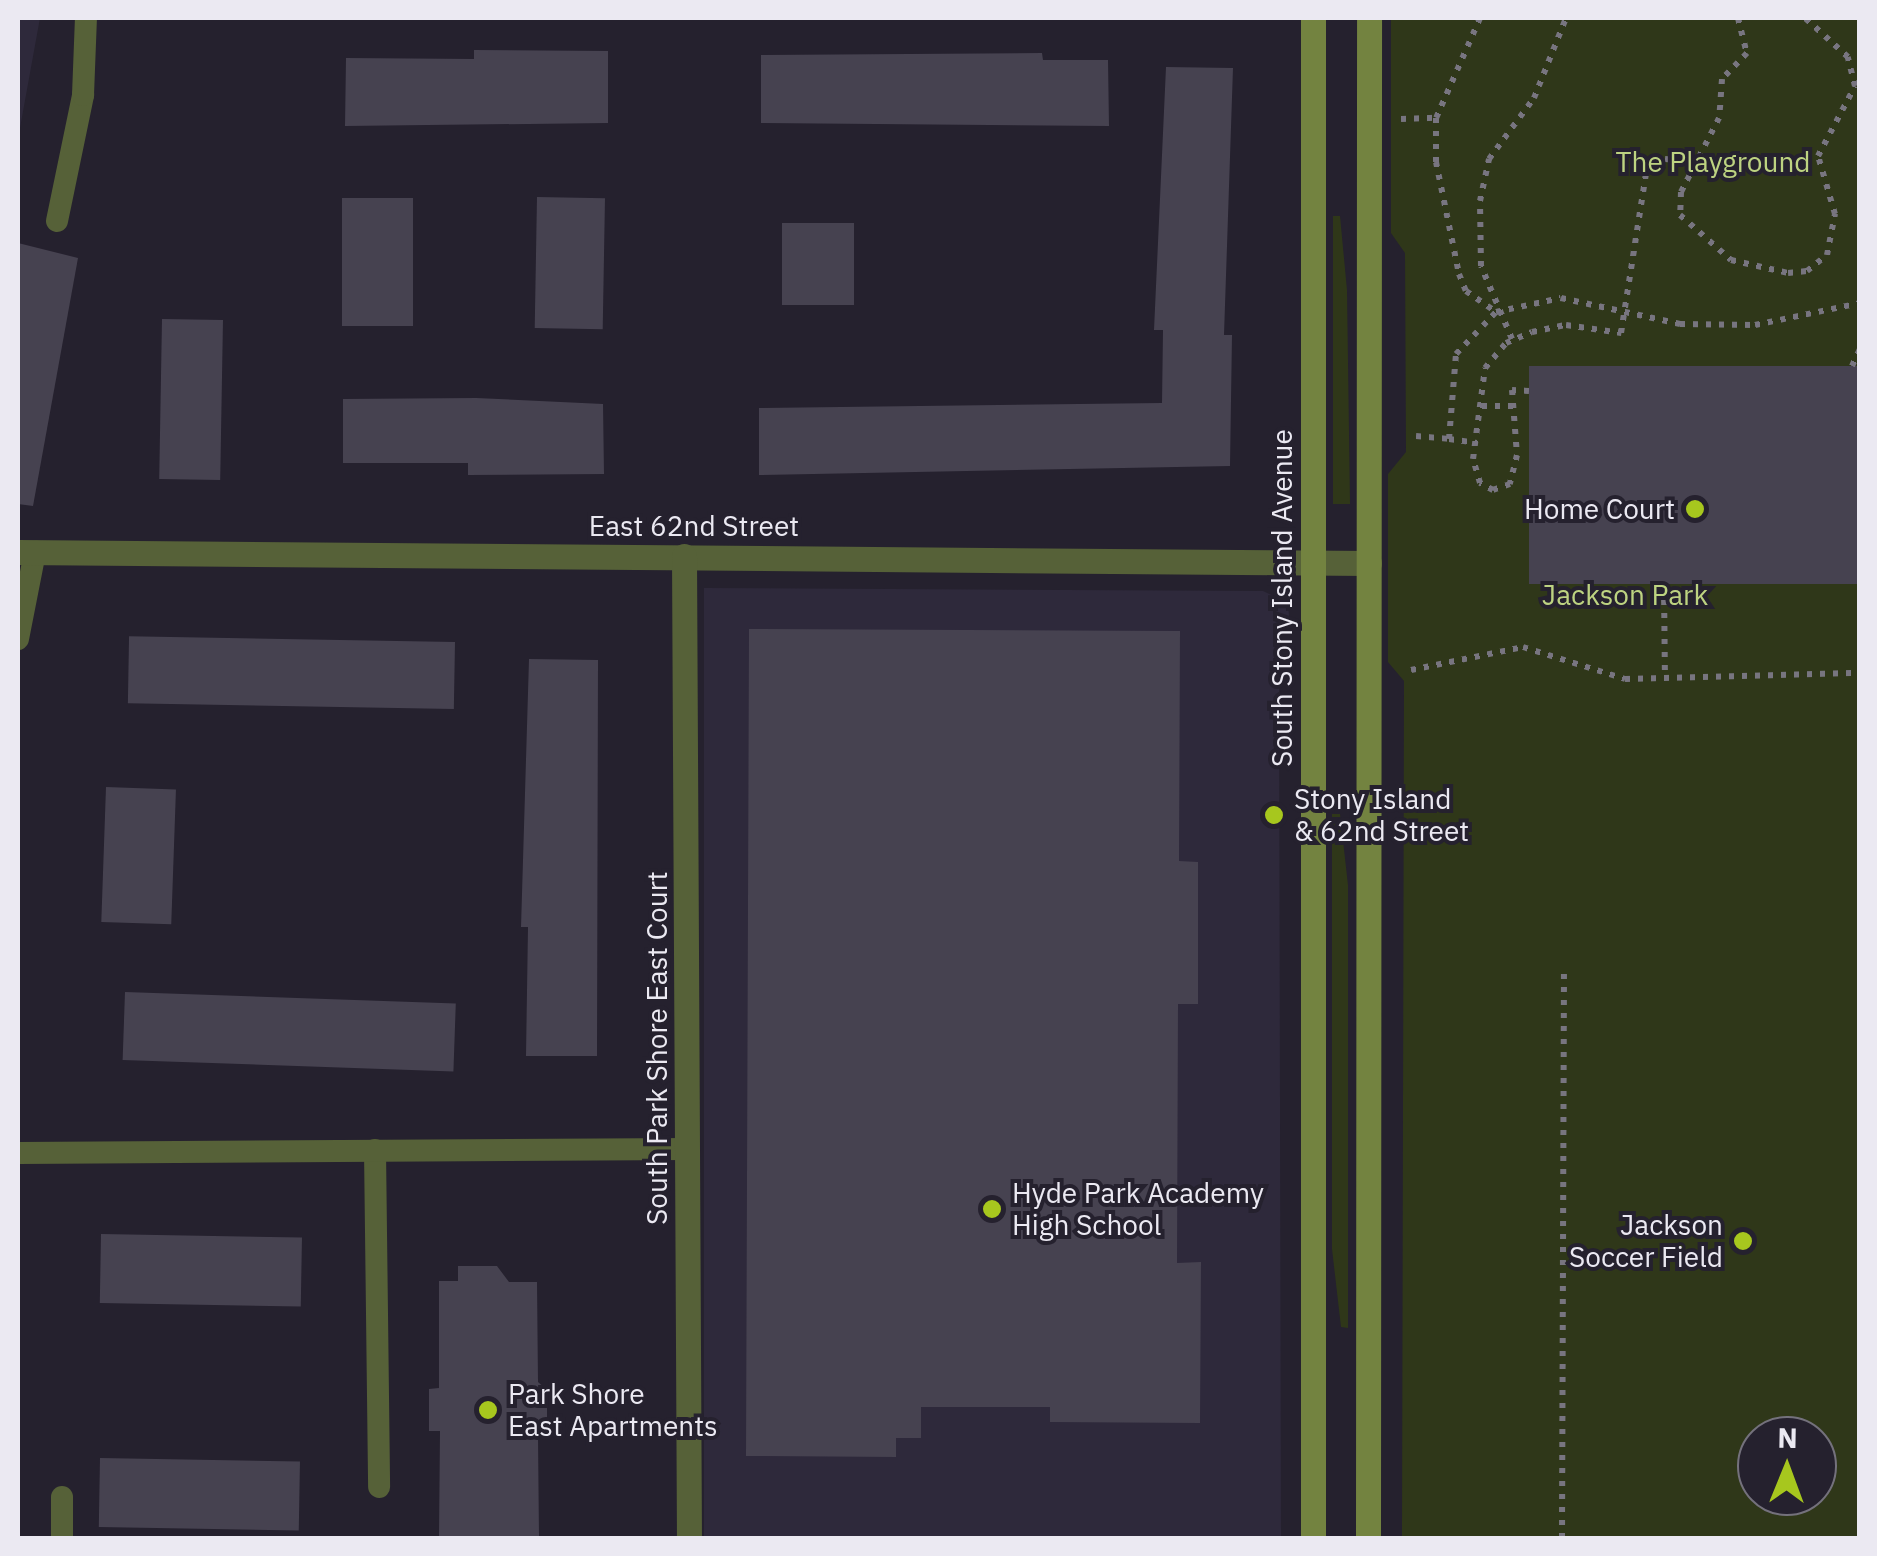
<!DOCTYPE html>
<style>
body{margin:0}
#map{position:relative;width:1877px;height:1556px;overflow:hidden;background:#25212e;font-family:"IBM Plex Sans",sans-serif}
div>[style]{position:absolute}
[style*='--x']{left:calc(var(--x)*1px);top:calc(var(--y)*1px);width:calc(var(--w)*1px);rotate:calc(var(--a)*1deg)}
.built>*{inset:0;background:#2e293b}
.green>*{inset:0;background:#2f3719}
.building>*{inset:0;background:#464250;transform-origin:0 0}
.path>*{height:6px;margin-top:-3px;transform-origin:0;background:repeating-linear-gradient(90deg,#787580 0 5px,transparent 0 13px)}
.lane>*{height:22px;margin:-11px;padding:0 11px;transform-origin:11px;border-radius:11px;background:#566138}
.street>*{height:25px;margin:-12.5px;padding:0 12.5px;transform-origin:12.5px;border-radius:12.5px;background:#566138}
.secondary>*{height:25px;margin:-12.5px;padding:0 12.5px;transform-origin:12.5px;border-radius:12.5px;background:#738340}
.dots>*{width:28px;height:28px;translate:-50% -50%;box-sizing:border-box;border:5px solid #25212e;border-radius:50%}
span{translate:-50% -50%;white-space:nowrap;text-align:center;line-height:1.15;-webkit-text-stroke:8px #25212e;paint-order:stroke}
.park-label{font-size:28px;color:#bdd381}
.poi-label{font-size:28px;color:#ebe9f2}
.right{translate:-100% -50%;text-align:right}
.left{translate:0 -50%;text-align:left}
.street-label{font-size:28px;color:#ebe9f2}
.frame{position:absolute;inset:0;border:20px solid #ebe9f2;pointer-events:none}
.north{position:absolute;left:1737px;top:1416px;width:100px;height:100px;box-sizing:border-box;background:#25212e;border:2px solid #74717c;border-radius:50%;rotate:1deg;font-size:28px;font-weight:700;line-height:40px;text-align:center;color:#ebe9f2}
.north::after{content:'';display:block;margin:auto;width:35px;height:45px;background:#a7c71e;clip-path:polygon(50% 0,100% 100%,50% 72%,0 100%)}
</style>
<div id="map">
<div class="built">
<div style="clip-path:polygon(18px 18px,40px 18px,18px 139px)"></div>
<div style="clip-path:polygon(704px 588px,1263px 591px,1288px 603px,1293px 666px,1279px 677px,1281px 1538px,704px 1538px)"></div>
</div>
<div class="green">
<div style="clip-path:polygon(evenodd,1391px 18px,1859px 18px,1859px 1538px,1402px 1538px,1404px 681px,1388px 662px,1388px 474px,1406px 452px,1405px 253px,1391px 233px,1391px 18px,1757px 1436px,1817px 1436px,1817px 1496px,1757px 1496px,1757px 1436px)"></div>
<div style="clip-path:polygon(1333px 216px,1340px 216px,1347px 290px,1350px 504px,1333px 504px)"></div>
<div style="clip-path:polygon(1332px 814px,1340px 814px,1348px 885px,1348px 1328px,1341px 1327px,1332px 1249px)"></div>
</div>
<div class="building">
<div style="clip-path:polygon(474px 50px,608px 51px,608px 123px,345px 126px,346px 58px,474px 59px)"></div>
<div style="clip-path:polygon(1042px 53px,1043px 60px,1108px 60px,1109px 126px,761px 123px,761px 55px)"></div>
<div style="clip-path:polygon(1166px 67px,1233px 68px,1224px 335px,1232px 335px,1230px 466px,759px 475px,759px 408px,1162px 403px,1163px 330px,1154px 330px)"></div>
<div style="left:537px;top:197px;width:68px;height:131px;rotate:1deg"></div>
<div style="left:342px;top:198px;width:71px;height:128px"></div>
<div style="left:782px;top:223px;width:72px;height:82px"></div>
<div style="clip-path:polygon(18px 243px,78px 258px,33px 506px,18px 504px)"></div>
<div style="left:162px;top:319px;width:61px;height:160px;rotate:1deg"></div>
<div style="left:1860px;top:366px;width:218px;height:331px;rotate:90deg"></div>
<div style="clip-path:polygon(476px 398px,603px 404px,604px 474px,468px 475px,468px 463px,343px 463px,343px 399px)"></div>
<div style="clip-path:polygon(749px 629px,1180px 631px,1179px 861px,1198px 862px,1198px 1004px,1178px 1004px,1177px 1263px,1201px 1262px,1200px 1423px,1050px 1422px,1050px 1407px,921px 1407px,921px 1438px,896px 1438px,896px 1457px,746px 1456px)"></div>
<div style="left:455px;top:642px;width:67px;height:326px;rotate:91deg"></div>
<div style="clip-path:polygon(529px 659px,598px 660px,597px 1056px,526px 1056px,528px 927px,521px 927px)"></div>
<div style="left:106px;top:787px;width:70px;height:135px;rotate:2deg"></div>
<div style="left:125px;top:992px;width:331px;height:68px;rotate:2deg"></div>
<div style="left:101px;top:1234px;width:201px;height:69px;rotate:1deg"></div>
<div style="clip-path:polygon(458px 1266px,497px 1266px,509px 1282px,537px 1282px,538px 1382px,547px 1390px,547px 1429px,538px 1437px,539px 1536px,439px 1536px,440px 1431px,429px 1431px,429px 1389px,439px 1388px,439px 1281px,458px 1281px)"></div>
<div style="left:100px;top:1458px;width:200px;height:69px;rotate:1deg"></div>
</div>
<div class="path">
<div style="--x:1480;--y:18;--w:109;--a:113.7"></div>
<div style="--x:1436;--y:118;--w:44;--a:90"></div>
<div style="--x:1436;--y:162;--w:114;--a:78.4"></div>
<div style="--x:1459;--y:274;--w:18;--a:68"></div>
<div style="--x:1466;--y:291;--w:35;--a:35"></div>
<div style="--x:1738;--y:18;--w:36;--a:76"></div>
<div style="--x:1747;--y:53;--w:36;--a:134"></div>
<div style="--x:1722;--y:79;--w:39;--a:94"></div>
<div style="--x:1719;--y:118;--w:83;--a:117.2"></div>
<div style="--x:1681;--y:192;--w:23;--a:92"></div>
<div style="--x:1680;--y:215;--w:68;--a:41.4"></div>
<div style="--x:1731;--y:260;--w:58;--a:12.8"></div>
<div style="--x:1788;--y:273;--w:19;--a:-6"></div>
<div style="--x:1807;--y:271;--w:26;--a:-39"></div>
<div style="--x:1827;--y:255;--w:42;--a:-79"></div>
<div style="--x:1835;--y:214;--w:60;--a:-106.3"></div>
<div style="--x:1818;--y:156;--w:79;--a:-62.1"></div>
<div style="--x:1855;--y:86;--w:30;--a:-104"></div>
<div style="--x:1848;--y:57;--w:58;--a:-137.8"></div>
<div style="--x:1401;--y:119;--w:35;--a:-2"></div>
<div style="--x:1512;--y:339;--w:79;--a:-113"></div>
<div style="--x:1481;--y:266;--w:65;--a:-90.9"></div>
<div style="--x:1480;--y:201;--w:43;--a:-77.9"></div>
<div style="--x:1489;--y:159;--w:76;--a:-53.6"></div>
<div style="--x:1534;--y:98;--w:86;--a:-68.2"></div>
<div style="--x:1852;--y:366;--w:19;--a:-65"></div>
<div style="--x:1529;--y:391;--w:17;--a:-177"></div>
<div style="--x:1512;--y:390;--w:65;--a:85.6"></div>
<div style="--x:1517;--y:455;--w:30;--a:104"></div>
<div style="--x:1510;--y:484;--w:18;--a:161"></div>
<div style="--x:1493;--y:490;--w:15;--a:-152"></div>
<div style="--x:1480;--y:483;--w:25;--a:-106"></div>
<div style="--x:1473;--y:459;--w:92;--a:-82.5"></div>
<div style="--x:1485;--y:368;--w:33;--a:-50"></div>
<div style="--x:1506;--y:343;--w:28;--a:-23"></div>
<div style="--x:1532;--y:332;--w:35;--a:-12"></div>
<div style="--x:1566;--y:325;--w:56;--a:8.3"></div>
<div style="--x:1621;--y:333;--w:168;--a:-81.1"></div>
<div style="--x:1647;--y:167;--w:20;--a:-24"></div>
<div style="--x:1665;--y:159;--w:32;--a:5"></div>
<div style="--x:1482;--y:406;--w:32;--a:0"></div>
<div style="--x:1416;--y:436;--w:33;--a:5"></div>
<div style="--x:1449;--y:439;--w:85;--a:-85.3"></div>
<div style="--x:1456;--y:354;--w:58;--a:-46.4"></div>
<div style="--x:1496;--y:312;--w:66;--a:-12.2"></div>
<div style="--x:1561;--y:298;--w:122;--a:12.3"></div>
<div style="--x:1680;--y:324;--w:75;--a:0.8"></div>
<div style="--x:1755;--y:325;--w:107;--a:-11.8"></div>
<div style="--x:1449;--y:439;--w:28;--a:8"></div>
<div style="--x:1664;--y:587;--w:90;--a:89.4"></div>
<div style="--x:1411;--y:670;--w:114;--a:-11.6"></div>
<div style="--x:1523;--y:647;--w:107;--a:17.4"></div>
<div style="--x:1625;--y:679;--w:235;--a:-1.5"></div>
<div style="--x:1562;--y:1538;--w:568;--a:-89.8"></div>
</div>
<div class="lane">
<div style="--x:57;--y:221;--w:129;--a:-78.3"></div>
<div style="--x:83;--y:95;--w:77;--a:-87.8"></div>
<div style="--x:18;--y:639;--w:89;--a:-78.9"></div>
<div style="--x:375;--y:1150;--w:337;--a:89.3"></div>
<div style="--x:18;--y:1153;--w:670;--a:-0.34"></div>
<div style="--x:62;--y:1497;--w:41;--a:90"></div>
</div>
<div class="street">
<div style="--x:18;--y:552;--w:1351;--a:0.47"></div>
<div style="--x:684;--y:556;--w:982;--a:89.71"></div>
</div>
<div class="secondary">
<div style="--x:1313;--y:18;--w:1520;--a:90"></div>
<div style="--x:1368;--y:1538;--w:1520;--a:-89.96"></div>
</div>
<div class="dots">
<div style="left:1695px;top:509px;background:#a7c71e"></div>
<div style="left:1274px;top:815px;background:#a7c71e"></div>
<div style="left:992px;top:1209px;background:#a7c71e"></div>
<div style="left:1743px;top:1241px;background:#a7c71e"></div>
<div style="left:488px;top:1410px;background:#a7c71e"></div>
</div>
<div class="park-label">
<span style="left:1713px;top:162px">The Playground</span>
<span style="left:1625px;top:595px">Jackson Park</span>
</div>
<div class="poi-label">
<span class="right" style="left:1675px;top:509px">Home Court</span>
<span class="left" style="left:1294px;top:815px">Stony Island<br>&amp; 62nd Street</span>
<span class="left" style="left:1012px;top:1209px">Hyde Park Academy<br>High School</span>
<span class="right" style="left:1723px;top:1241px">Jackson<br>Soccer Field</span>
<span class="left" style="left:508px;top:1410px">Park Shore<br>East Apartments</span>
</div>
<div class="street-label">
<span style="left:694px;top:526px">East 62nd Street</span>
<span style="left:1282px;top:598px;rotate:-90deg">South Stony Island Avenue</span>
<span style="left:657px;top:1048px;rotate:-90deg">South Park Shore East Court</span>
</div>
<div class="frame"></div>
<div class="north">N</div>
</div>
